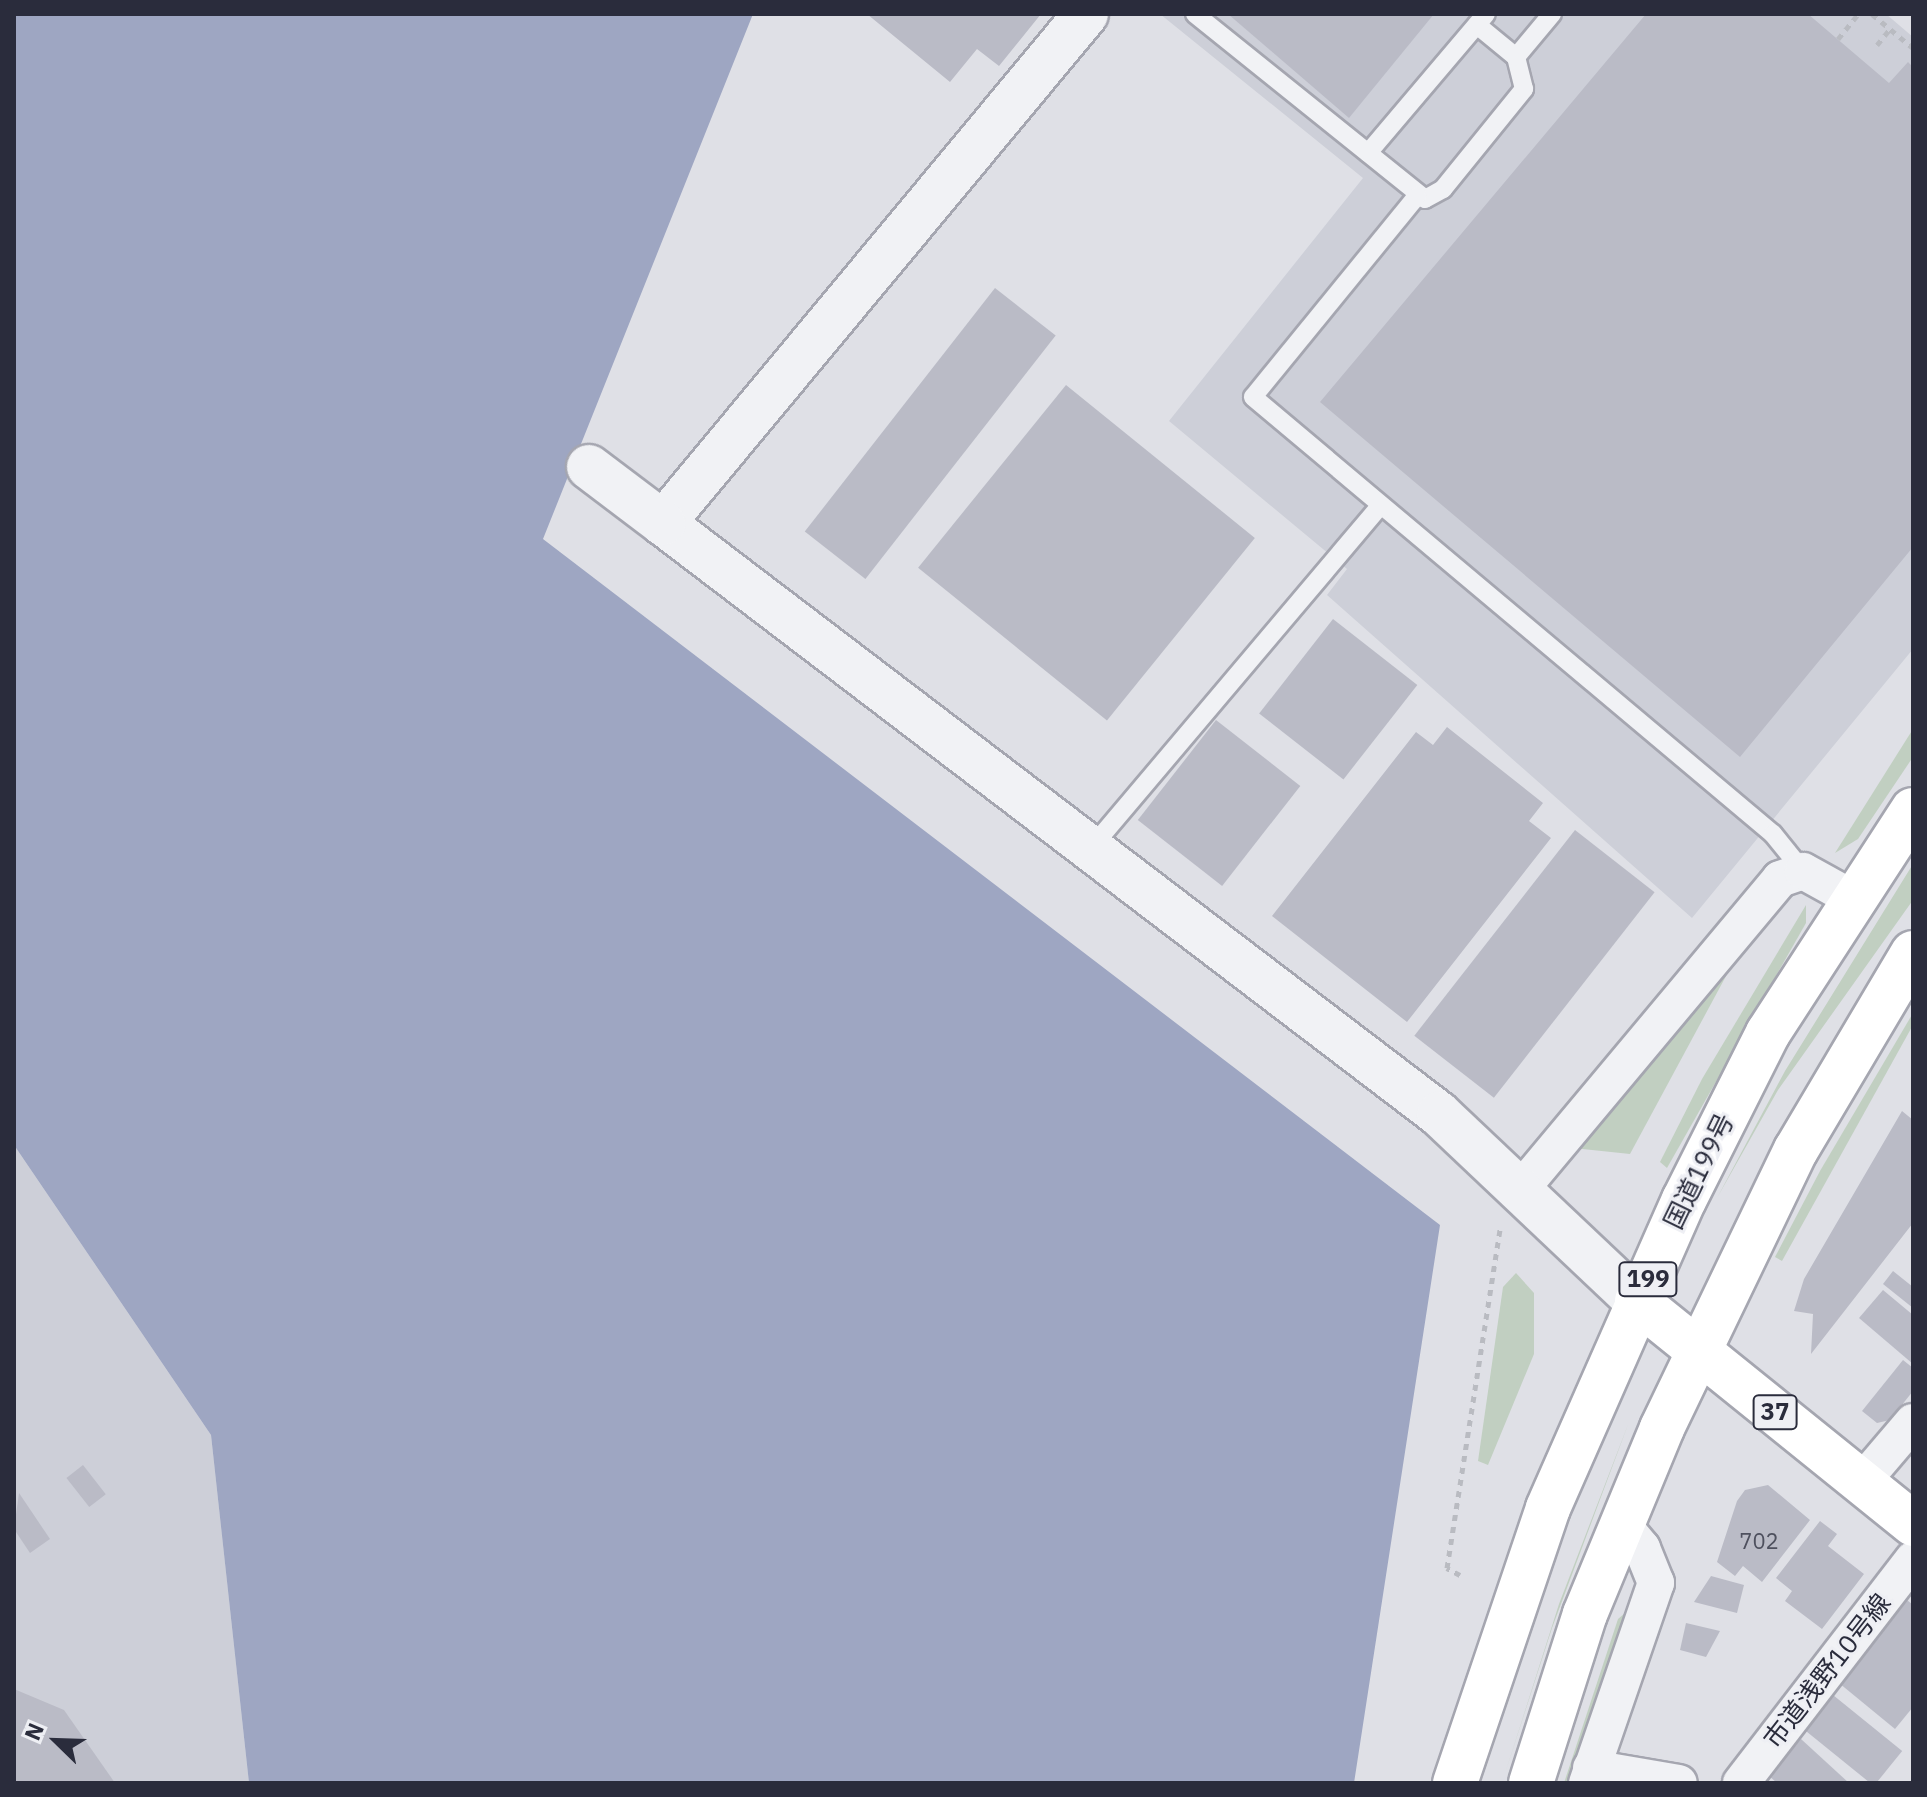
<!DOCTYPE html>
<meta charset="utf-8">
<style>
body{margin:0}
#map{position:relative;width:1927px;height:1797px;overflow:hidden;background:#dfe0e6;font-family:"IBM Plex Sans","Noto Sans JP",sans-serif}
div>[style]{position:absolute}
[style*='--x']{left:calc(var(--x)*1px);top:calc(var(--y)*1px);width:calc(var(--w)*1px);rotate:calc(var(--a)*1deg)}
.built>*{inset:0;background:#cdcfd8}
.green>*{inset:0;background:#c1cfc1}
.water>*{inset:0;background:#9ea6c2}
.building>*{inset:0;background:#babbc6;transform-origin:0 0}
.path>*{height:5px;margin-top:-2.5px;transform-origin:0;background:repeating-linear-gradient(90deg,#b9bbc1 0 6px,transparent 0 12px)}
.roads{filter:drop-shadow(2px 0 #a5a6b0) drop-shadow(-2px 0 #a5a6b0) drop-shadow(0 2px #a5a6b0) drop-shadow(0 -2px #a5a6b0)}
.service>*{height:18px;margin:-9px;padding:0 9px;transform-origin:9px;border-radius:9px;background:#f1f2f5}
.minor>*{height:36px;margin:-18px;padding:0 18px;transform-origin:18px;border-radius:18px;background:#f1f2f5}
.tertiary>*{height:44px;margin:-22px;padding:0 22px;transform-origin:22px;border-radius:22px;background:#f1f2f5}
.primary>*{height:44px;margin:-22px;padding:0 22px;transform-origin:22px;border-radius:22px;background:#fff}
.trunk>*{height:44px;margin:-22px;padding:0 22px;transform-origin:22px;border-radius:22px;background:#fff}
span{translate:-50% -50%;white-space:nowrap;text-align:center;line-height:1.15;-webkit-text-stroke:6px #eeeff4;paint-order:stroke}
.number-label{font-size:22px;color:#4e505e}
.number-label span{-webkit-text-stroke-width:0}
.shield-label span{padding:2px 6px;background:#eeeff4;border:2px solid;border-radius:6px;-webkit-text-stroke-width:0}
.shield-label{font-size:24px;color:#2a2c3c;font-weight:700}
.street-label{font-size:26px;color:#2a2c3c}
.frame{position:absolute;inset:0;border:16px solid #2a2c3c;pointer-events:none}
.north{position:absolute;left:16px;top:1701px;width:80px;height:80px;-webkit-text-stroke:6px #eeeff4;paint-order:stroke;rotate:293deg;font-size:22px;font-weight:700;line-height:32px;text-align:center;color:#2a2c3c}
.north::after{content:'';display:block;margin:auto;width:28px;height:36px;background:#2a2c3c;clip-path:polygon(50% 0,100% 100%,50% 72%,0 100%)}
</style>
<div id="map">
<div class="built">
<div style="clip-path:polygon(1160px 14px,1886px 14px,1913px 37px,1913px 649px,1692px 918px,1327px 595px,1347px 569px,1169px 421px,1363px 178px)"></div>
<div style="clip-path:polygon(14px 1145px,211px 1435px,249px 1783px,14px 1783px)"></div>
</div>
<div class="green">
<div style="clip-path:polygon(1913px 729px,1913px 757px,1858px 839px,1835px 853px)"></div>
<div style="clip-path:polygon(1913px 864px,1913px 900px,1778px 1090px,1717px 1198px,1785px 1071px)"></div>
<div style="clip-path:polygon(1806px 905px,1806px 923px,1667px 1168px,1660px 1162px,1702px 1079px)"></div>
<div style="clip-path:polygon(1746px 939px,1630px 1154px,1573px 1148px)"></div>
<div style="clip-path:polygon(1913px 1013px,1913px 1025px,1782px 1261px,1775px 1257px,1820px 1171px)"></div>
<div style="clip-path:polygon(1516px 1273px,1534px 1293px,1534px 1354px,1488px 1465px,1478px 1461px,1503px 1287px)"></div>
<div style="clip-path:polygon(1629px 1422px,1552px 1628px,1502px 1783px,1559px 1604px)"></div>
<div style="clip-path:polygon(1625px 1613px,1572px 1783px,1564px 1783px,1618px 1619px)"></div>
</div>
<div class="water">
<div style="clip-path:polygon(14px 14px,753px 14px,543px 539px,1440px 1225px,1354px 1783px,249px 1783px,211px 1435px,14px 1145px)"></div>
</div>
<div class="building">
<div style="clip-path:polygon(867px 14px,1041px 14px,999px 66px,977px 49px,950px 82px)"></div>
<div style="clip-path:polygon(1228px 14px,1434px 14px,1349px 118px)"></div>
<div style="clip-path:polygon(1646px 14px,1808px 14px,1889px 83px,1908px 62px,1913px 67px,1913px 547px,1740px 757px,1320px 402px)"></div>
<div style="left:995px;top:288px;width:77px;height:309px;rotate:38deg"></div>
<div style="left:1066px;top:385px;width:243px;height:235px;rotate:39deg"></div>
<div style="left:1333px;top:619px;width:107px;height:120px;rotate:38deg"></div>
<div style="left:1216px;top:720px;width:107px;height:127px;rotate:38deg"></div>
<div style="clip-path:polygon(1447px 727px,1543px 803px,1529px 821px,1551px 838px,1407px 1022px,1272px 916px,1416px 732px,1433px 745px)"></div>
<div style="left:1575px;top:830px;width:101px;height:261px;rotate:38deg"></div>
<div style="clip-path:polygon(1902px 1111px,1913px 1120px,1913px 1223px,1811px 1354px,1813px 1314px,1794px 1311px,1804px 1279px)"></div>
<div style="clip-path:polygon(1893px 1271px,1913px 1287px,1913px 1308px,1883px 1284px)"></div>
<div style="clip-path:polygon(1883px 1290px,1913px 1315px,1913px 1364px,1859px 1318px)"></div>
<div style="clip-path:polygon(1903px 1360px,1913px 1368px,1913px 1391px,1890px 1420px,1877px 1423px,1862px 1411px)"></div>
<div style="left:83px;top:1465px;width:37px;height:21px;rotate:52deg"></div>
<div style="clip-path:polygon(1768px 1485px,1810px 1520px,1762px 1582px,1743px 1566px,1735px 1576px,1717px 1562px,1737px 1501px,1745px 1490px)"></div>
<div style="clip-path:polygon(19px 1493px,50px 1539px,30px 1553px,14px 1529px)"></div>
<div style="clip-path:polygon(1820px 1521px,1837px 1534px,1828px 1546px,1864px 1574px,1822px 1629px,1785px 1601px,1792px 1591px,1776px 1578px)"></div>
<div style="clip-path:polygon(1711px 1576px,1744px 1585px,1737px 1613px,1694px 1602px)"></div>
<div style="clip-path:polygon(1907px 1600px,1913px 1605px,1913px 1707px,1895px 1729px,1839px 1683px)"></div>
<div style="clip-path:polygon(1686px 1623px,1720px 1631px,1706px 1657px,1680px 1650px)"></div>
<div style="clip-path:polygon(14px 1689px,64px 1710px,115px 1783px,16px 1783px)"></div>
<div style="left:1833px;top:1695px;width:89px;height:45px;rotate:39deg"></div>
<div style="clip-path:polygon(1801px 1739px,1849px 1783px,1777px 1783px,1768px 1775px)"></div>
</div>
<div class="path">
<div style="--x:1872;--y:14;--w:53;--a:39.7"></div>
<div style="--x:1838;--y:39;--w:32;--a:-51"></div>
<div style="--x:1877;--y:45;--w:21;--a:-51"></div>
<div style="--x:1460;--y:1575;--w:15;--a:-152"></div>
<div style="--x:1447;--y:1568;--w:344;--a:-81.1"></div>
</div>
<div class="roads">
<div class="service">
<div style="--x:1195;--y:14;--w:295;--a:38.8"></div>
<div style="--x:1425;--y:199;--w:21;--a:-29"></div>
<div style="--x:1443;--y:189;--w:129;--a:-51"></div>
<div style="--x:1524;--y:89;--w:33;--a:-104"></div>
<div style="--x:1516;--y:57;--w:56;--a:-50.1"></div>
<div style="--x:1477;--y:25;--w:50;--a:39.4"></div>
<div style="--x:1368;--y:153;--w:182;--a:-49.7"></div>
<div style="--x:1417;--y:196;--w:259;--a:129.2"></div>
<div style="--x:1253;--y:397;--w:679;--a:40.04"></div>
<div style="--x:1773;--y:834;--w:48;--a:51"></div>
<div style="--x:1091;--y:848;--w:449;--a:-49.8"></div>
</div>
<div class="minor">
<div style="--x:1521;--y:1189;--w:404;--a:-50.1"></div>
<div style="--x:1780;--y:879;--w:24;--a:-19"></div>
<div style="--x:1803;--y:871;--w:56;--a:28.9"></div>
<div style="--x:1861;--y:1483;--w:80;--a:-49.6"></div>
<div style="--x:1591;--y:1768;--w:89;--a:9.7"></div>
<div style="--x:1587;--y:1783;--w:212;--a:-71"></div>
<div style="--x:1656;--y:1583;--w:38;--a:-112"></div>
<div style="--x:1642;--y:1548;--w:34;--a:-130"></div>
<div style="--x:1741;--y:1783;--w:282;--a:-52.4"></div>
</div>
<div class="tertiary">
<div style="--x:1086;--y:14;--w:662;--a:129.73"></div>
<div style="--x:663;--y:523;--w:975;--a:37.29"></div>
<div style="--x:1439;--y:1114;--w:272;--a:43.4"></div>
<div style="--x:589;--y:467;--w:93;--a:37.1"></div>
</div>
<div class="primary">
<div style="--x:1637;--y:1301;--w:355;--a:38.9"></div>
</div>
<div class="trunk">
<div style="--x:1455;--y:1783;--w:290;--a:-71.3"></div>
<div style="--x:1548;--y:1508;--w:337;--a:-66.2"></div>
<div style="--x:1684;--y:1200;--w:187;--a:-63.3"></div>
<div style="--x:1768;--y:1033;--w:266;--a:-57"></div>
<div style="--x:1531;--y:1783;--w:177;--a:-72.3"></div>
<div style="--x:1585;--y:1614;--w:201;--a:-67.5"></div>
<div style="--x:1662;--y:1428;--w:309;--a:-64.3"></div>
<div style="--x:1796;--y:1150;--w:229;--a:-59.3"></div>
</div>
</div>
<div class="number-label">
<span style="left:1759px;top:1541px">702</span>
</div>
<div class="shield-label">
<span style="left:1648px;top:1279px">199</span>
<span style="left:1775px;top:1412px">37</span>
</div>
<div class="street-label">
<span style="left:1699px;top:1171px;rotate:-64deg">国道199号</span>
<span style="left:1827px;top:1671px;rotate:-52deg">市道浅野10号線</span>
</div>
<div class="frame"></div>
<div class="north">N</div>
</div>
